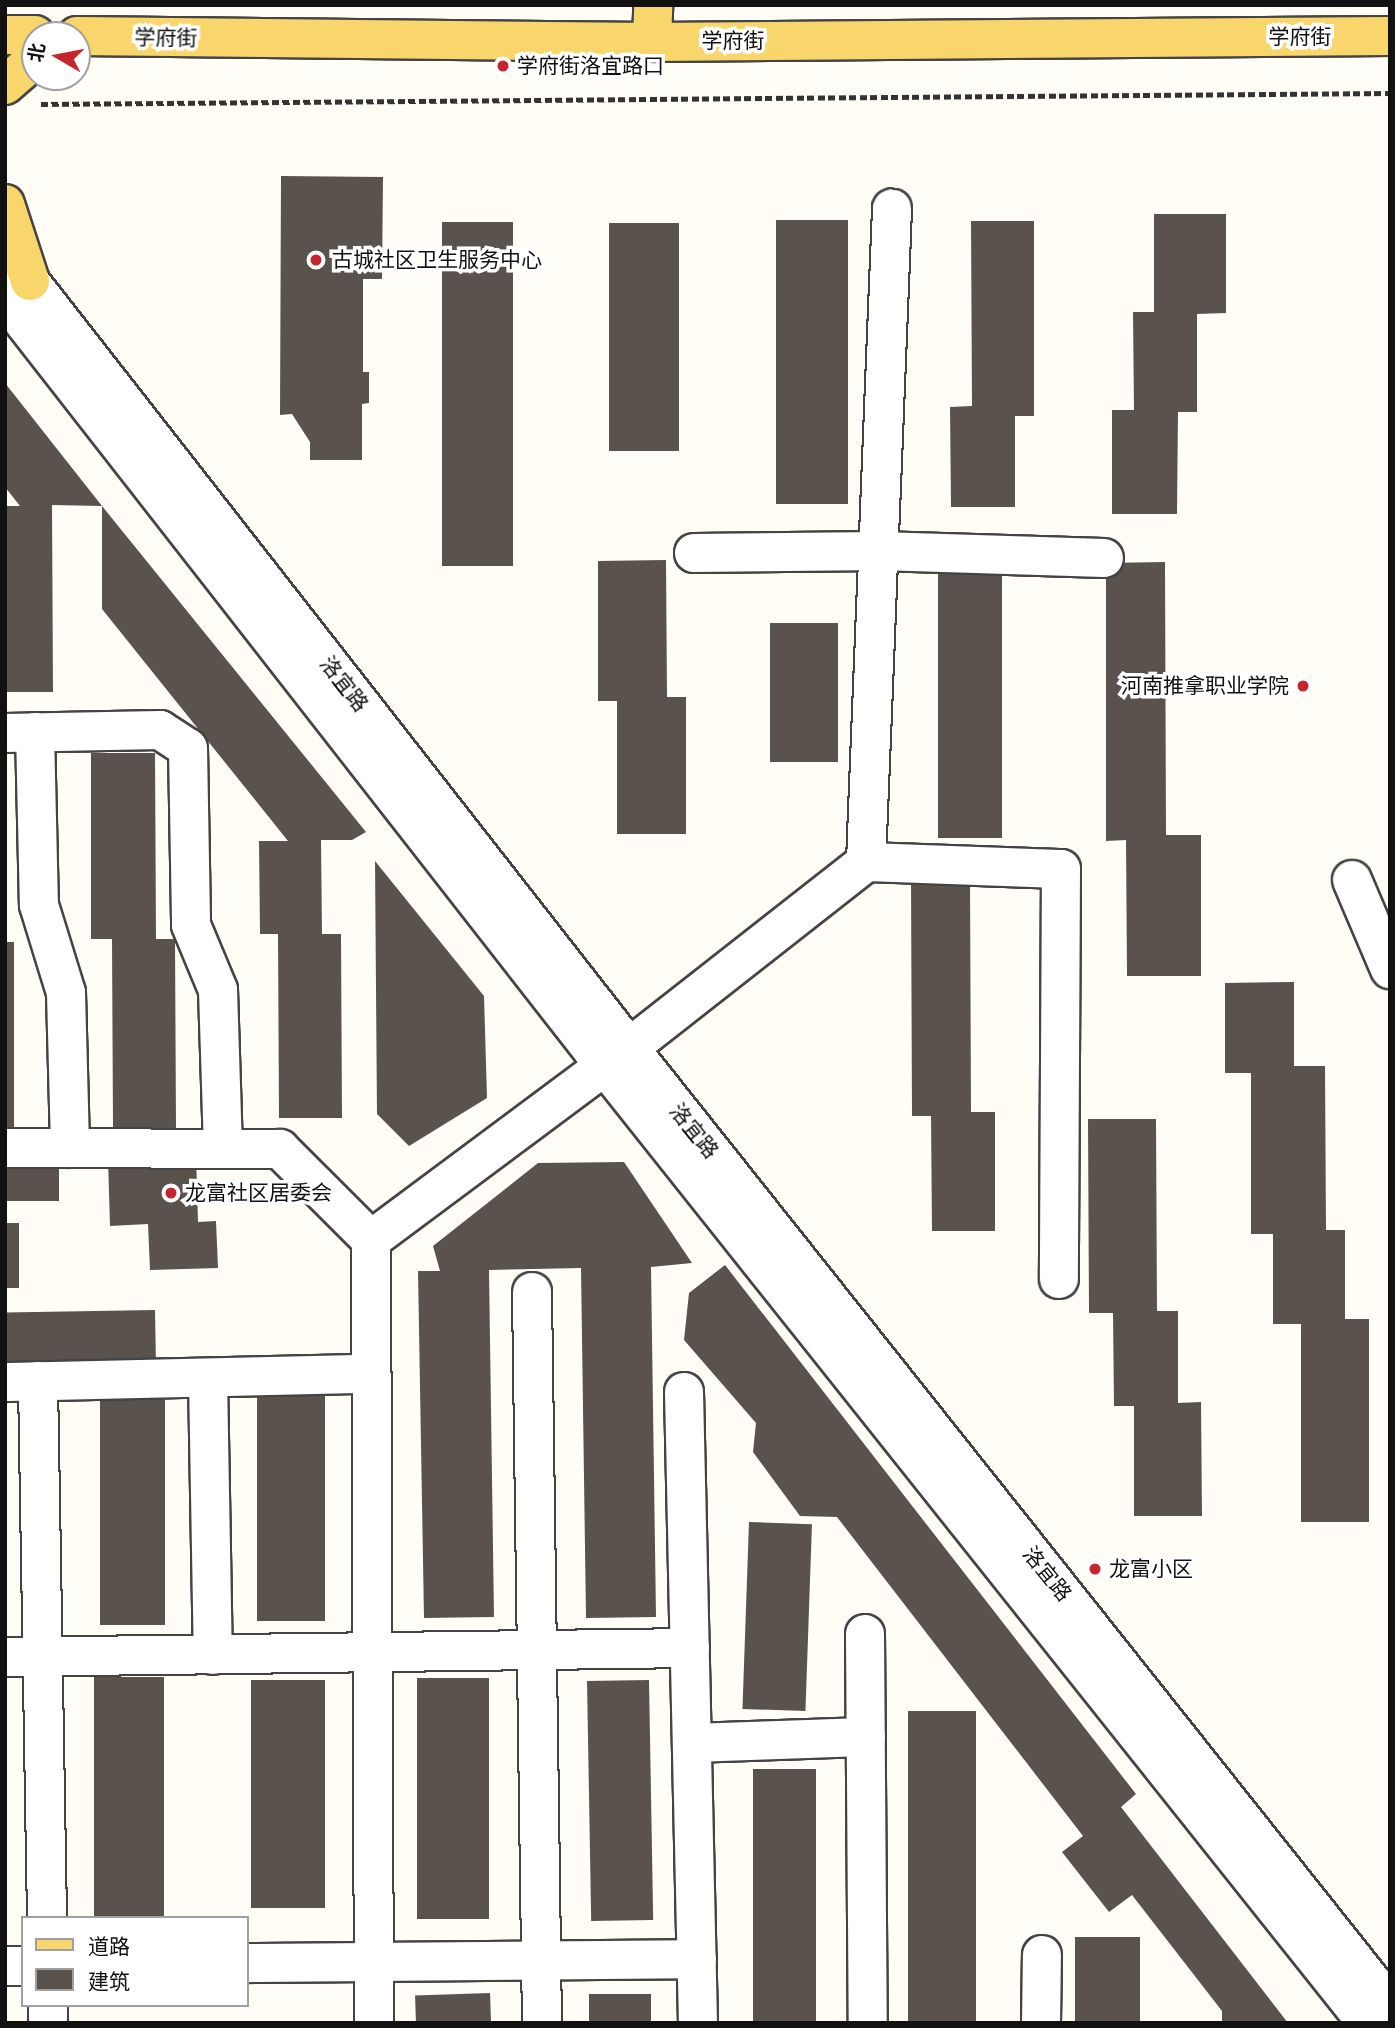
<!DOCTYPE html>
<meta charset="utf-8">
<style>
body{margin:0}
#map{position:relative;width:1395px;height:2028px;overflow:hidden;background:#fffdf5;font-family:"Times New Roman","Noto Sans SC",serif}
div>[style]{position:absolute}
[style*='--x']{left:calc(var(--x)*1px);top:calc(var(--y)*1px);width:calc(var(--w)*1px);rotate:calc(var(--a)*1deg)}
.building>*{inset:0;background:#5a524d;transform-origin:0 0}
.path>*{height:4.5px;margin-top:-2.25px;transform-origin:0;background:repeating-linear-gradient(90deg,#333 0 7px,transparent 0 10.5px)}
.roads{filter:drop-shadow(2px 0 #444) drop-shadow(-2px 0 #444) drop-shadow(0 2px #444) drop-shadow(0 -2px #444)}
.minor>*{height:38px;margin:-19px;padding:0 19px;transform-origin:19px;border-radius:19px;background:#fff}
.major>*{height:38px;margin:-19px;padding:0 19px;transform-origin:19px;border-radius:19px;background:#f9d66b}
.dots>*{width:19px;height:19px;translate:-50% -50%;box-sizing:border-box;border:4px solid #fff;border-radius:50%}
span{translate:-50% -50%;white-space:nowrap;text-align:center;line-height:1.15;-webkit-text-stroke:7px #fff;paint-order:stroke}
.street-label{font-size:21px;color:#111}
.poi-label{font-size:21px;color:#111}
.left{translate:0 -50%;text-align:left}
.right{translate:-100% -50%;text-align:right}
.frame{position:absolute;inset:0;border:7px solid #111;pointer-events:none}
.legend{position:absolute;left:21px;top:1916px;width:228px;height:91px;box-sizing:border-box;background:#fff;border:2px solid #a0a0a0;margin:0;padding:9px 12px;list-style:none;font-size:21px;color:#111}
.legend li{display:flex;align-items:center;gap:14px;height:35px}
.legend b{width:35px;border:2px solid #a0a0a0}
.north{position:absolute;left:21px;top:21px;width:70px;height:70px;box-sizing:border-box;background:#fff;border:2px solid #a0a0a0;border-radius:50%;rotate:280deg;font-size:19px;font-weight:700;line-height:28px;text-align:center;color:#111}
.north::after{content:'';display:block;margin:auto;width:24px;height:32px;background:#c4262e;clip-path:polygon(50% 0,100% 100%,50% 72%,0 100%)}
</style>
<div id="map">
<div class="building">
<div style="clip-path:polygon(281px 176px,383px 177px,382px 279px,363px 279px,363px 372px,369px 372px,369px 403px,362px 404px,362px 460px,310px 460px,310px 442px,292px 414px,280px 415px)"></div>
<div style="clip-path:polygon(1154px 214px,1226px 214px,1226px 313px,1197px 314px,1197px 412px,1178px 412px,1177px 514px,1112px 514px,1112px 410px,1134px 410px,1133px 312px,1154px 312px)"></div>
<div style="left:776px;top:220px;width:72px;height:284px"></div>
<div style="clip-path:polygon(971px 221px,1034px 221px,1034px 416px,1015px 416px,1015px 507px,951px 507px,950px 407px,972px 406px)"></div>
<div style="left:513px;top:222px;width:344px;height:71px;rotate:90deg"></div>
<div style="left:609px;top:223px;width:70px;height:228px"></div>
<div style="clip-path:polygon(5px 383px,102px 506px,52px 505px,53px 692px,5px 692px,5px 506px,20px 506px,5px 487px)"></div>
<div style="clip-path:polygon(102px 506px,366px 832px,352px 840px,321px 840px,322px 934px,341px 934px,342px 1118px,279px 1118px,278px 934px,260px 934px,259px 841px,288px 841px,102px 609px)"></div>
<div style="clip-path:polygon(666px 560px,667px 697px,686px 697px,686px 834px,617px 834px,617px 701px,598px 701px,598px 561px)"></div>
<div style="clip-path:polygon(1165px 562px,1166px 835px,1201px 835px,1201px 976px,1127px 976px,1126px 840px,1106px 841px,1106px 563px)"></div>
<div style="left:938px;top:569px;width:64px;height:269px"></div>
<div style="left:770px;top:623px;width:68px;height:139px"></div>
<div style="clip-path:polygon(91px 753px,155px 753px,156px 939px,175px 939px,176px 1128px,113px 1128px,112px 939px,91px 939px)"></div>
<div style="clip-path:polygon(375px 861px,484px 996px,487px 1098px,409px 1146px,377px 1114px)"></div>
<div style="clip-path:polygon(970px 880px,971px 1112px,995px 1112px,995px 1231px,932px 1231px,931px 1116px,912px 1116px,911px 881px)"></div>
<div style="left:5px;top:942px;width:9px;height:187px"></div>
<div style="clip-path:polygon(1294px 982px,1294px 1066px,1325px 1066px,1326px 1230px,1345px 1230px,1345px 1319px,1369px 1319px,1369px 1522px,1301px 1522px,1301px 1324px,1273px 1324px,1273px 1234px,1251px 1234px,1251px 1073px,1225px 1073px,1225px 983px)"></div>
<div style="clip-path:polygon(1088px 1119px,1156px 1119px,1157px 1311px,1178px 1311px,1178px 1403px,1201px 1402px,1202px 1516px,1134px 1516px,1134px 1406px,1114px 1406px,1113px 1313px,1089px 1313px)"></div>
<div style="left:5px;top:1156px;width:54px;height:45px"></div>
<div style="clip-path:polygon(196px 1156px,198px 1222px,216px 1221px,218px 1268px,150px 1270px,148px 1224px,110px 1226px,108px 1159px)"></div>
<div style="clip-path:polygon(624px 1162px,692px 1263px,651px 1267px,656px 1617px,586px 1618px,581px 1268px,489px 1270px,494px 1617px,424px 1618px,418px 1271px,440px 1271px,433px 1246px,538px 1163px)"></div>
<div style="left:5px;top:1223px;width:14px;height:65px"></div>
<div style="clip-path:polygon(725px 1265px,1136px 1794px,1121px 1807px,1288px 2023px,1222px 2023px,1222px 2011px,1132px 1895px,1109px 1912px,1062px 1852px,1083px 1836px,837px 1517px,800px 1516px,753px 1452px,756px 1423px,684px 1340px,689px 1293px)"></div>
<div style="left:155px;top:1310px;width:50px;height:150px;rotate:89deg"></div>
<div style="left:257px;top:1385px;width:68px;height:236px"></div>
<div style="left:100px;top:1399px;width:65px;height:226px"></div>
<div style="left:749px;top:1522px;width:63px;height:187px;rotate:2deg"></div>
<div style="left:164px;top:1677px;width:241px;height:70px;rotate:90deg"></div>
<div style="left:417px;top:1678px;width:72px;height:241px"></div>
<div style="left:251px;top:1680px;width:74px;height:228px"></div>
<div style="left:649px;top:1680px;width:240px;height:62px;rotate:89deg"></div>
<div style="left:976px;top:1711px;width:312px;height:68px;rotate:90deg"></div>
<div style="left:753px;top:1769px;width:63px;height:254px"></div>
<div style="left:1075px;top:1937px;width:65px;height:86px"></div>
<div style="left:490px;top:1993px;width:30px;height:75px;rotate:88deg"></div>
<div style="left:651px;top:1994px;width:29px;height:62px;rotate:90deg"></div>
</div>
<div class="path">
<div style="--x:41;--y:104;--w:1349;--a:-0.47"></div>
</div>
<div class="roads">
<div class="minor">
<div style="--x:9;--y:255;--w:1007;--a:51.98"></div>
<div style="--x:629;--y:1048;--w:1223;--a:51.51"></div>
<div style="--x:5;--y:298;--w:955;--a:52.01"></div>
<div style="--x:593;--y:1051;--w:1243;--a:51.47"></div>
<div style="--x:694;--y:553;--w:185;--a:-0.6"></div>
<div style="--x:879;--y:551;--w:225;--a:1.8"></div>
<div style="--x:35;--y:732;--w:173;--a:88.7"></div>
<div style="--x:39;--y:905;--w:92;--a:72.9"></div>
<div style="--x:66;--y:993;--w:155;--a:88.5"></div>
<div style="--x:5;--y:733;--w:155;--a:-1.1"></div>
<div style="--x:160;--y:730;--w:33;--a:33"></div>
<div style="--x:188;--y:748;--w:177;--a:89"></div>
<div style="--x:191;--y:925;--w:70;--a:67.4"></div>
<div style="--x:218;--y:990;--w:158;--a:88.2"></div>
<div style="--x:866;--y:862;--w:195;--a:2.1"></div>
<div style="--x:1061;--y:869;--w:410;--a:90.3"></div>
<div style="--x:1352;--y:880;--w:97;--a:66.9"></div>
<div style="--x:5;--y:1148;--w:275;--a:0.2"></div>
<div style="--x:280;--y:1149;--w:129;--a:45"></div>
<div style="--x:371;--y:1240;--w:783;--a:89.78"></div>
<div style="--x:371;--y:1240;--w:322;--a:-36.7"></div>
<div style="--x:629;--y:1048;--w:301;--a:-38.1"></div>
<div style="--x:866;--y:862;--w:654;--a:-87.72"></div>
<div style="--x:532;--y:1292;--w:731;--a:89.22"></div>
<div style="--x:208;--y:1378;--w:277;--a:89"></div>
<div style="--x:38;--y:1381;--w:537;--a:89.04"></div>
<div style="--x:5;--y:1382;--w:366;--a:-1.3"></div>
<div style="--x:684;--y:1392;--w:631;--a:88.73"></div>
<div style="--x:865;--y:1634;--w:389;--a:89.6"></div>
<div style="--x:5;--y:1657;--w:685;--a:-0.75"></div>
<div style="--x:692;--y:1743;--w:174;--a:-2"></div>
<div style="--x:247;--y:1963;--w:450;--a:-0.5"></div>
<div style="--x:5;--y:1966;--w:18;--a:0"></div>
<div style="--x:48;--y:2005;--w:18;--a:90"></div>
<div style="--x:1041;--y:2023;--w:68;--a:-89.2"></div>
</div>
<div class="major">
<div style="--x:5;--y:35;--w:30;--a:0"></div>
<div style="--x:77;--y:36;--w:575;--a:0.6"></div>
<div style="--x:652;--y:42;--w:738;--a:-0.47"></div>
<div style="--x:652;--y:42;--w:37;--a:-88"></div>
<div style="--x:5;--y:85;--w:40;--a:-41"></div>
<div style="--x:5;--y:204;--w:81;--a:72"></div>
</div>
</div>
<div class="dots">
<div style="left:503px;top:66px;background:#c4262e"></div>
<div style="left:316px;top:260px;background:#c4262e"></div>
<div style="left:1303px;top:686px;background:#c4262e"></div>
<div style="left:171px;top:1193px;background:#c4262e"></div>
<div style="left:1095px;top:1569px;background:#c4262e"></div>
</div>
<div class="street-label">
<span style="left:1300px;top:37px">学府街</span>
<span style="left:166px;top:38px;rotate:1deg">学府街</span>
<span style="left:733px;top:41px">学府街</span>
<span style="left:344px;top:684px;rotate:52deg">洛宜路</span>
<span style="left:694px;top:1131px;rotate:51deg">洛宜路</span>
<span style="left:1047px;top:1574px;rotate:51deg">洛宜路</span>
</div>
<div class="poi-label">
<span class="left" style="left:517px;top:66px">学府街洛宜路口</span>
<span class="left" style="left:332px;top:260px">古城社区卫生服务中心</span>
<span class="right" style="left:1289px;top:686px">河南推拿职业学院</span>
<span class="left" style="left:185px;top:1193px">龙富社区居委会</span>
<span class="left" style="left:1109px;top:1569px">龙富小区</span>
</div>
<div class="frame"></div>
<ul class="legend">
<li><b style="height:9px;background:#f9d66b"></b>道路</li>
<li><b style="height:19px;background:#5a524d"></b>建筑</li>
</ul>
<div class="north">北</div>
</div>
